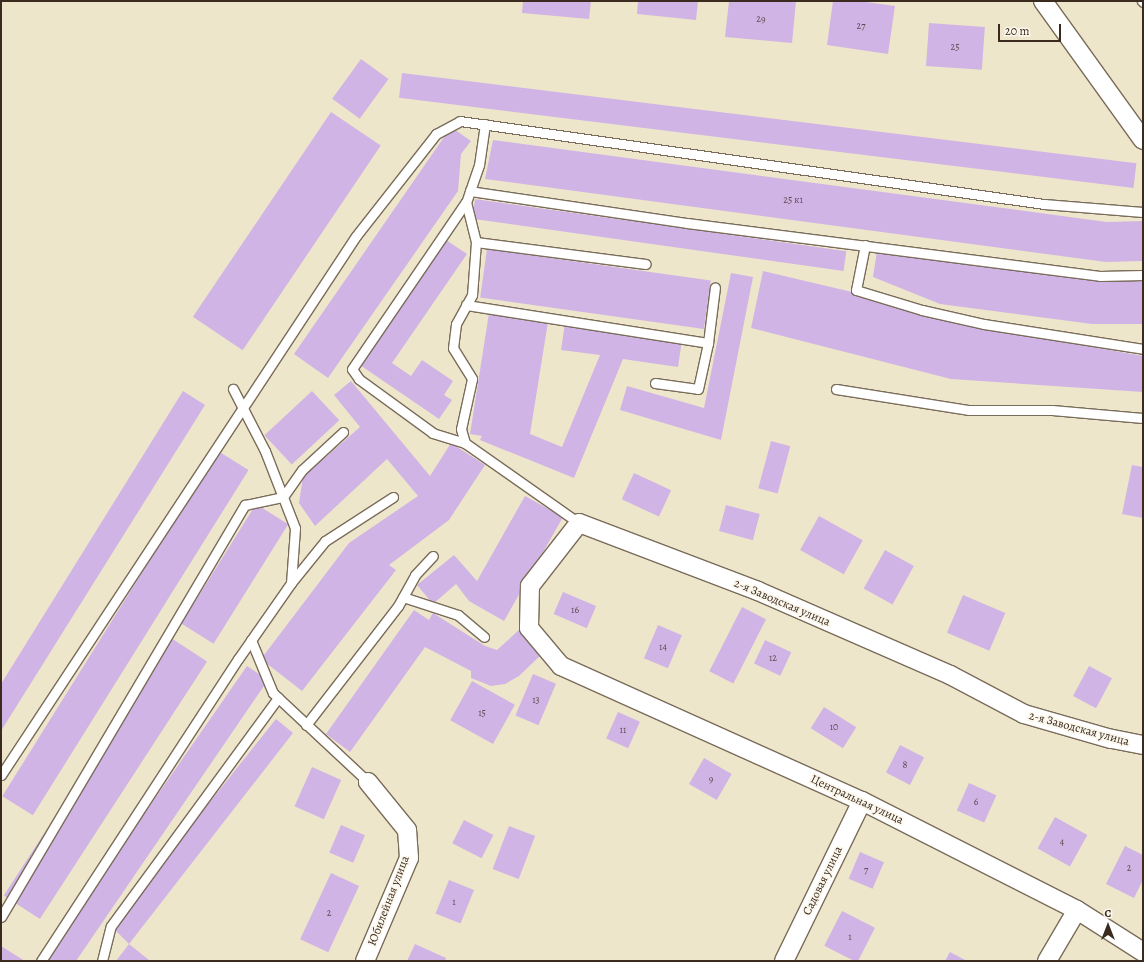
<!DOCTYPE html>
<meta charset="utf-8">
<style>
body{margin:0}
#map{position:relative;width:1144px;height:962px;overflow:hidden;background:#eee6ca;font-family:Alegreya,serif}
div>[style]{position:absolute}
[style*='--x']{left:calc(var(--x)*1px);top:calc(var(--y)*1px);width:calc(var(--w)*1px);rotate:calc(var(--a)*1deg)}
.building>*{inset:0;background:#d1b4e6;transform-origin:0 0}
.roads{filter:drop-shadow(1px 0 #7a6c5a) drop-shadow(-1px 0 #7a6c5a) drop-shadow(0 1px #7a6c5a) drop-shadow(0 -1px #7a6c5a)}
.service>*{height:9px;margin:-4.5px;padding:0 4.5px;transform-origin:4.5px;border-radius:4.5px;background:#fff}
.minor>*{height:18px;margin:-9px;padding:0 9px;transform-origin:9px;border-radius:9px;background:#fff}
span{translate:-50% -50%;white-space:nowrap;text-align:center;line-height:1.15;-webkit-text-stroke:3.5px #fbf7ec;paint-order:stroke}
.number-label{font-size:10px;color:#604c50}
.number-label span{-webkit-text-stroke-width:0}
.street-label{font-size:12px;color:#3b2a1e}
.frame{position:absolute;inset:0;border:2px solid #3b2a1e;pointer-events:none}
.north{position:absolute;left:1088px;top:906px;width:40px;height:40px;-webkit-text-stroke:3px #fbf7ec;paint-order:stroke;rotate:0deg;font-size:11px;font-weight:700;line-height:16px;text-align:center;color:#3b2a1e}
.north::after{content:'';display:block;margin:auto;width:14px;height:18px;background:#3b2a1e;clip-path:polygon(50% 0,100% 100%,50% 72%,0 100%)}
.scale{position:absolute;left:998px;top:24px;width:63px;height:18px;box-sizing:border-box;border:2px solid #3b2a1e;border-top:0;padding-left:5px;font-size:12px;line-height:14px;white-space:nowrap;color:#3b2a1e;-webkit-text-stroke:3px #fbf7ec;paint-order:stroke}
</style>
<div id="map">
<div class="building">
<div style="clip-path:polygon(523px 1px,591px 1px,589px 19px,522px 13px)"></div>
<div style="clip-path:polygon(638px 1px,698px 1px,696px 20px,637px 14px)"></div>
<div style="clip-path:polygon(729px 1px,796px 1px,792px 43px,725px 37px)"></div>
<div style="clip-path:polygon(833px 1px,859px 1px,895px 6px,888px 54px,827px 45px)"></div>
<div style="left:929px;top:23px;width:56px;height:43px;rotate:4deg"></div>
<div style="left:361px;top:59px;width:34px;height:49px;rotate:36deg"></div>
<div style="left:402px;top:73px;width:740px;height:25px;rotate:7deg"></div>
<div style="left:331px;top:112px;width:60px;height:247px;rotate:34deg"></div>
<div style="clip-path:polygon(451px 127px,471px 141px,461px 154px,458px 191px,328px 378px,294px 354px)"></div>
<div style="clip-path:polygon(493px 140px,1107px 222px,1143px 221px,1143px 261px,1106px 262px,485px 179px)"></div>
<div style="left:475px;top:199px;width:375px;height:20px;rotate:8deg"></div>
<div style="clip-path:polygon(446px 240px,467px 254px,392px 363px,411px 376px,422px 360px,453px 381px,444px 395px,452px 400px,439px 419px,360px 365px)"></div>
<div style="left:487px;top:249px;width:226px;height:49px;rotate:8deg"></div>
<div style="clip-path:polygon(877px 251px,1143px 278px,1143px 324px,1092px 324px,940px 304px,873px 277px)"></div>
<div style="clip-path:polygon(763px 271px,869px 296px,948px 321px,1143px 356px,1143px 392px,951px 379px,751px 328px)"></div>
<div style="clip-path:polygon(731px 273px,753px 277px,721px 440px,620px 410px,627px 386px,704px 408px)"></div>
<div style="clip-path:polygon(489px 313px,548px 322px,530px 434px,562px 447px,600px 355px,561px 350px,565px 323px,682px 340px,678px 367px,623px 359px,574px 478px,480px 440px,482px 436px,470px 434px)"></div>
<div style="clip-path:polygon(351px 381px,430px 476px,451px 443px,485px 465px,449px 520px,389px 565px,396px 570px,302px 691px,261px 659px,349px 543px,418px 496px,387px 459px,315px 526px,299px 503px,303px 477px,360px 427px,334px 395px)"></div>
<div style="clip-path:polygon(183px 391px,205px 405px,1px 731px,1px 684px)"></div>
<div style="left:312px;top:391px;width:40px;height:65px;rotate:47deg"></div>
<div style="left:771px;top:441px;width:20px;height:49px;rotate:15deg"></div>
<div style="left:218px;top:451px;width:36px;height:407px;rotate:32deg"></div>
<div style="clip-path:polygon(1132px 465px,1143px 467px,1143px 518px,1122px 514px)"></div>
<div style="left:634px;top:473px;width:41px;height:29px;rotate:25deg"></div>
<div style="clip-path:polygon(525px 496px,563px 517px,504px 621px,469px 601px,456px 584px,433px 604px,417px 585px,454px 555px,477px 581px)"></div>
<div style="left:256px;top:504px;width:38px;height:141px;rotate:32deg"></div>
<div style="left:726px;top:505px;width:35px;height:27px;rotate:15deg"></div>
<div style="left:819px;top:516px;width:50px;height:39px;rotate:29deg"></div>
<div style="left:885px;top:550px;width:33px;height:44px;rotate:29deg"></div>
<div style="left:563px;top:592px;width:36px;height:24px;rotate:23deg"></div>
<div style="left:963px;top:595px;width:46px;height:41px;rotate:23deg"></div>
<div style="left:742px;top:607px;width:27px;height:72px;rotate:27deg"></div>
<div style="clip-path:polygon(414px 610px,429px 620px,433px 613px,485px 646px,497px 650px,520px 629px,543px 653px,519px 676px,505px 684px,491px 686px,471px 678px,471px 671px,425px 647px,350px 752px,326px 734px)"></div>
<div style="left:658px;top:625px;width:26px;height:36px;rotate:23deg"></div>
<div style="left:171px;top:638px;width:43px;height:307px;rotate:33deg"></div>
<div style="left:765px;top:640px;width:29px;height:26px;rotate:25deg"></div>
<div style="clip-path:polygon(247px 666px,268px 680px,76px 961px,42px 961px)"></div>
<div style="left:1089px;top:666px;width:26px;height:34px;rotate:28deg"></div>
<div style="left:533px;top:674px;width:25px;height:45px;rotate:23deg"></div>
<div style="left:472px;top:681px;width:49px;height:45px;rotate:29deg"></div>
<div style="left:824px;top:707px;width:38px;height:25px;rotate:32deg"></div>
<div style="left:618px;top:712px;width:24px;height:29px;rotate:24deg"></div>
<div style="clip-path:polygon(276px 719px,293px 733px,129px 944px,111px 926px)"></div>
<div style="left:900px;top:745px;width:27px;height:31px;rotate:27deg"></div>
<div style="left:704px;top:758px;width:32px;height:30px;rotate:30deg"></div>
<div style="left:312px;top:767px;width:32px;height:43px;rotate:24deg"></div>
<div style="left:969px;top:783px;width:30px;height:30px;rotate:24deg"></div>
<div style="left:1055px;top:817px;width:37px;height:36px;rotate:29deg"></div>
<div style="left:464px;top:820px;width:33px;height:26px;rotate:27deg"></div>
<div style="left:341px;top:825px;width:26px;height:30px;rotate:23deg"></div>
<div style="left:509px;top:826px;width:28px;height:46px;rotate:21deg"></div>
<div style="clip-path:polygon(1125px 846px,1143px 855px,1143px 880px,1134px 898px,1106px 884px)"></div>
<div style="left:860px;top:852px;width:26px;height:29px;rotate:23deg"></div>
<div style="left:331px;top:873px;width:31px;height:73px;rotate:25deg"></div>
<div style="left:449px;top:880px;width:27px;height:36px;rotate:22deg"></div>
<div style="left:842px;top:911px;width:37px;height:39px;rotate:27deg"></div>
<div style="clip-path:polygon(129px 944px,149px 960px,148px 961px,116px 961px)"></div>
<div style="clip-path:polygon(415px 944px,446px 958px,445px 961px,407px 961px)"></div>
<div style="clip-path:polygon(1px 946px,25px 961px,1px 961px)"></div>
<div style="clip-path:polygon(950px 952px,967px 961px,945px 961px)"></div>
</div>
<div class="roads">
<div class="service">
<div style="--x:1142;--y:1;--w:1;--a:45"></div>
<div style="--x:485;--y:124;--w:41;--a:98.3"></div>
<div style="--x:479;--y:165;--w:39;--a:109"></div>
<div style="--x:466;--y:202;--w:41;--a:76"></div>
<div style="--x:476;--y:242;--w:53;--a:94.3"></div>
<div style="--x:472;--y:295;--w:33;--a:119"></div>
<div style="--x:456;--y:324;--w:24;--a:97"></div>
<div style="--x:453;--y:348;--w:36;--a:58"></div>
<div style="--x:472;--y:379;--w:51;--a:102.4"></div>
<div style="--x:461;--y:429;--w:15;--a:74"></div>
<div style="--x:465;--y:443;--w:139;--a:35.1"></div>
<div style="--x:470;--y:191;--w:219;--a:8.4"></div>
<div style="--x:687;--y:223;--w:416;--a:7.3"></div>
<div style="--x:1100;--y:276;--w:43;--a:-1.3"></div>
<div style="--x:476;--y:242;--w:171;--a:7.4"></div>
<div style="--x:865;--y:245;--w:46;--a:101.3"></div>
<div style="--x:856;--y:290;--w:69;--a:16.9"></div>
<div style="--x:922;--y:310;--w:64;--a:12.7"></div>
<div style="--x:984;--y:324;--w:161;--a:8.9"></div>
<div style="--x:466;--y:305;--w:245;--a:8.9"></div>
<div style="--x:655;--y:383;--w:43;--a:7.9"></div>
<div style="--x:698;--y:389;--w:47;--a:-77.7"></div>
<div style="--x:708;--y:343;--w:56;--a:-82.9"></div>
<div style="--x:836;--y:389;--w:135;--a:9"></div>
<div style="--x:969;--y:410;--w:83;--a:0"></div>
<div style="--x:1052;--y:410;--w:91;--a:5"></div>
<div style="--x:465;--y:443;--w:34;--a:-163"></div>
<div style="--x:433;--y:433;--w:92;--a:-143.9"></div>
<div style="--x:359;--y:379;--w:12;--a:-125"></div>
<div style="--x:352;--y:369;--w:202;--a:-55.7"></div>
<div style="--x:291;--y:583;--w:54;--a:-51"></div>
<div style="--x:325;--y:541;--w:81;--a:-32.9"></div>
<div style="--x:403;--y:597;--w:58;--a:18.1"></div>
<div style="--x:458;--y:615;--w:34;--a:40"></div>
<div style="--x:251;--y:640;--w:57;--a:67.5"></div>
<div style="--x:273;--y:693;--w:130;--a:43.1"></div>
<div style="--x:306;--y:725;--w:150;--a:-52.3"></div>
<div style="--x:398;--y:606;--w:35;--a:-61"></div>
<div style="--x:415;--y:575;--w:26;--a:-47"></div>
<div style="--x:1;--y:775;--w:645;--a:-56.63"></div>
<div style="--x:356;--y:236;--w:130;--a:-51.9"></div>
<div style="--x:436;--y:134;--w:27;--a:-28"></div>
<div style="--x:460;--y:121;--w:590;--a:8.09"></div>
<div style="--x:1044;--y:204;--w:99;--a:4.6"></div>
<div style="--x:1;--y:917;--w:479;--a:-59.4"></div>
<div style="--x:245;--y:505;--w:39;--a:-12"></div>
<div style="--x:283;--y:497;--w:33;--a:-55"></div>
<div style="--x:302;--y:470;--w:56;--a:-42.8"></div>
<div style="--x:41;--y:961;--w:361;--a:-56.9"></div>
<div style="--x:238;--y:659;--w:93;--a:-55.1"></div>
<div style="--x:291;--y:583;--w:55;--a:-85.8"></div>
<div style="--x:295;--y:528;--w:83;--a:-111.3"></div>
<div style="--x:265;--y:451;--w:70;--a:-117.3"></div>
<div style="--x:102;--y:961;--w:36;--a:-76"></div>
<div style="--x:111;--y:926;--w:283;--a:-53.8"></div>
</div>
<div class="minor">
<div style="--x:1043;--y:1;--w:171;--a:54.3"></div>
<div style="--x:1143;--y:745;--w:33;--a:-169"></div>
<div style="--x:1111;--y:739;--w:91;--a:-164"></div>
<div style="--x:1024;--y:714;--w:84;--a:-152.2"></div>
<div style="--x:950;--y:675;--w:210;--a:-156.4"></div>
<div style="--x:758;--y:591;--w:191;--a:-159.2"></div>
<div style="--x:579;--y:523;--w:80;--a:127.9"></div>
<div style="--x:530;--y:586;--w:42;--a:91.4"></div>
<div style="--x:529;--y:628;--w:50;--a:49.9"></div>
<div style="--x:561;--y:666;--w:330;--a:24.2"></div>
<div style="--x:862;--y:801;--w:241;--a:26.9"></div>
<div style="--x:1077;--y:910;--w:78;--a:32.5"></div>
<div style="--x:365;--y:961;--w:112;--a:-66.9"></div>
<div style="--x:409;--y:858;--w:28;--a:-94"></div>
<div style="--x:407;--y:830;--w:62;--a:-129.1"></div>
<div style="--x:784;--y:961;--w:178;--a:-64"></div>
<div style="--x:1047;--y:961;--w:59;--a:-59.5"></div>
</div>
</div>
<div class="number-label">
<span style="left:761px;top:19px">29</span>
<span style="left:861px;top:26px">27</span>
<span style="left:955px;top:47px">25</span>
<span style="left:793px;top:200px">25 к1</span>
<span style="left:575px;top:610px">16</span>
<span style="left:663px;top:647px">14</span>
<span style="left:773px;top:658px">12</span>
<span style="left:536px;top:700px">13</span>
<span style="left:482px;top:713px">15</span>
<span style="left:834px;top:727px">10</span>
<span style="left:623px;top:730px">11</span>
<span style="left:905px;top:765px">8</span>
<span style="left:711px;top:779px">9</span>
<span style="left:976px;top:802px">6</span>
<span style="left:1062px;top:842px">4</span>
<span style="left:1129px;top:868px">2</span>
<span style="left:866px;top:870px">7</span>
<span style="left:454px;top:902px">1</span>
<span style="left:329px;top:913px">2</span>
<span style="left:850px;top:937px">1</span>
</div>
<div class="street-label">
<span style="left:782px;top:603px;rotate:23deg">2-я Заводская улица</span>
<span style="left:1079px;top:729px;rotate:15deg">2-я Заводская улица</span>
<span style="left:857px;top:800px;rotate:25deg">Центральная улица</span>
<span style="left:823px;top:881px;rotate:-64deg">Садовая улица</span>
<span style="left:389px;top:901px;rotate:-69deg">Юбилейная улица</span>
</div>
<div class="frame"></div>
<div class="north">С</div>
<div class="scale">20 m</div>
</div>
